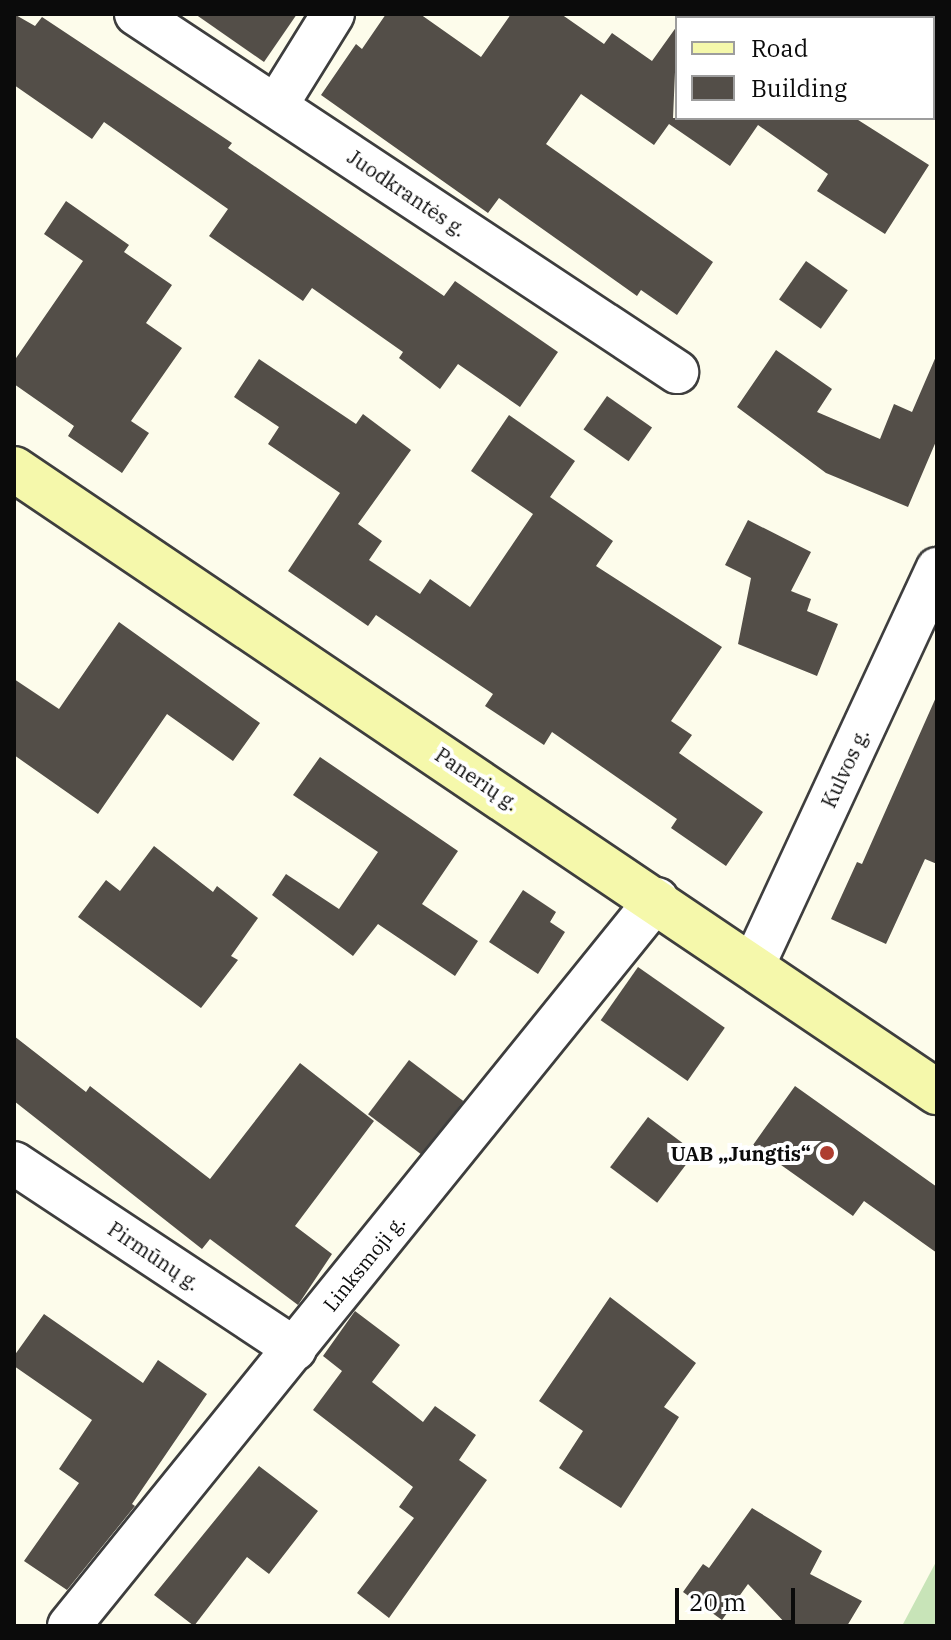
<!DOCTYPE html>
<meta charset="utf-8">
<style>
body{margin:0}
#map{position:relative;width:951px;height:1640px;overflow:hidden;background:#fdfceb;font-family:"IBM Plex Serif",serif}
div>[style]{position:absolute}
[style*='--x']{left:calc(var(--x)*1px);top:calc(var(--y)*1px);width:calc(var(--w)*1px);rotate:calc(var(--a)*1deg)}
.green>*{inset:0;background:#c8e4b8}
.building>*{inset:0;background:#534e48;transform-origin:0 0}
.roads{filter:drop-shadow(2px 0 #3e3e3e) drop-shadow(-2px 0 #3e3e3e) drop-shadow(0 2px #3e3e3e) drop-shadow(0 -2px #3e3e3e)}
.street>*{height:42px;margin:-21px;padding:0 21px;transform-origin:21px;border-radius:21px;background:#fff}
.secondary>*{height:44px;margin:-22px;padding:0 22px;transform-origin:22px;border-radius:22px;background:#f5f8ab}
.dots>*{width:22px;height:22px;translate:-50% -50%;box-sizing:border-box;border:4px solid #fff;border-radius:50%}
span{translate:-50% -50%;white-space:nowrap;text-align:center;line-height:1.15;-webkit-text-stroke:8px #fff;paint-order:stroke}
.street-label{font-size:20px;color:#0b0b0b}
.poi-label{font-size:20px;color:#0b0b0b;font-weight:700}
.right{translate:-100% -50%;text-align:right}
.frame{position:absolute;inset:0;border:16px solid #0b0b0b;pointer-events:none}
.legend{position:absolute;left:675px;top:16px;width:260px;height:104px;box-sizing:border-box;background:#fff;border:2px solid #9d9d9d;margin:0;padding:10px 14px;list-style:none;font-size:24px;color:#0b0b0b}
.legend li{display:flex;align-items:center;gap:16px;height:40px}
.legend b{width:40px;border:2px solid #9d9d9d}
.scale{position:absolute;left:675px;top:1588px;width:120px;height:36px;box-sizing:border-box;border:4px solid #0b0b0b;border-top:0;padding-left:10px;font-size:24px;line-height:28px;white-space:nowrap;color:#0b0b0b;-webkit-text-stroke:6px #fff;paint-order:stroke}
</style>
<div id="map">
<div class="green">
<div style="clip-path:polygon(937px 1560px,937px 1626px,902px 1626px)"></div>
</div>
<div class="building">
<div style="clip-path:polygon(14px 14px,35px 26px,42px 17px,232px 143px,228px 148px,444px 296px,455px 281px,558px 352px,520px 407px,458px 364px,440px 389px,399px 358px,403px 352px,312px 288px,303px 301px,209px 236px,228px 209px,104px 122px,92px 139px,14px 85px)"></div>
<div style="clip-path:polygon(195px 14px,297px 14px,264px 62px)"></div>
<div style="clip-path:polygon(386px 14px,420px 14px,481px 57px,511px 14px,561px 14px,604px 44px,612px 33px,652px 61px,677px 26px,673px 118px,855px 118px,929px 165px,885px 234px,817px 191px,828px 174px,758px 125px,730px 166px,669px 124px,654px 145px,581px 94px,546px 144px,713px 262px,677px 315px,641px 290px,637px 296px,499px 198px,488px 213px,321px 95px,356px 44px,362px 49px)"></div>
<div style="clip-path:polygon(66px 201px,129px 245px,124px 252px,172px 285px,146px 323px,182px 348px,131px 421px,149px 433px,122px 473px,68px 436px,74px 426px,14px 384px,14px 361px,83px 261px,44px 234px)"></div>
<div style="left:806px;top:261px;width:51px;height:47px;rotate:35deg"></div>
<div style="clip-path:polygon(776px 350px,832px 389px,817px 412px,880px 439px,894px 404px,912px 412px,937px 354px,937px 439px,908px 507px,826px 473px,737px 407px)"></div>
<div style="clip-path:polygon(259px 359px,356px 424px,363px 414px,411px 450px,358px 524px,382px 541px,369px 560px,420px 594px,430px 579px,470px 607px,533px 514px,471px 471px,509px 415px,575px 461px,550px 497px,613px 541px,596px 566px,722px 647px,671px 721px,692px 735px,679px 753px,763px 812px,726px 866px,671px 828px,677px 819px,552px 732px,544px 745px,485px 706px,493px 694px,376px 615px,368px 626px,288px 571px,340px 493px,268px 444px,279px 427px,234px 397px)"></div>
<div style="left:607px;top:396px;width:55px;height:41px;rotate:35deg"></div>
<div style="clip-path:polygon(748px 520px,811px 552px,791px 591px,811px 599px,807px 611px,838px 624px,817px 676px,738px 644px,751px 578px,725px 565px)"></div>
<div style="clip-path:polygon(119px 622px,260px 723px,233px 761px,167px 714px,98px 814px,14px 755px,14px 679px,59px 709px)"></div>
<div style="clip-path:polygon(937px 695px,937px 864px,925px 859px,886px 944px,831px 919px,857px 862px,862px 864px)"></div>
<div style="clip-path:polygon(320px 757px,458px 851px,422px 904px,478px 941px,455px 976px,378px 924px,353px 956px,272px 895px,286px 874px,339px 909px,378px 852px,293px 795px)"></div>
<div style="clip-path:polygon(154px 846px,213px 892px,217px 886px,258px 918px,231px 956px,238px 960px,201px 1008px,78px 917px,106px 880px,120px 891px)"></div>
<div style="clip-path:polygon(523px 890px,556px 912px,550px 922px,565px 932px,538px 974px,489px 942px)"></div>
<div style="left:638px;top:967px;width:106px;height:65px;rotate:35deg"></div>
<div style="clip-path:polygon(14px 1036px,86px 1092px,90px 1086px,210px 1179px,300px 1063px,374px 1121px,295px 1226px,332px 1254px,298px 1305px,210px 1239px,202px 1249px,14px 1101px)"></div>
<div style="left:409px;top:1060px;width:68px;height:68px;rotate:37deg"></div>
<div style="clip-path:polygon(795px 1086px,937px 1187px,937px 1253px,864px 1201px,853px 1216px,753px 1145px)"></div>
<div style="left:648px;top:1117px;width:59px;height:63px;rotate:37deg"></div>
<div style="clip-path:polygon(610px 1297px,696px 1363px,664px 1407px,679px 1417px,621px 1508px,559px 1468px,583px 1431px,539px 1401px)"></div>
<div style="clip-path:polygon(355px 1311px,400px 1345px,372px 1382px,423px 1422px,435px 1406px,476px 1435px,459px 1460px,487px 1480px,389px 1618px,357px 1593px,414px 1518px,399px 1507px,413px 1487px,313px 1410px,342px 1371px,323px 1356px)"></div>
<div style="clip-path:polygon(44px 1314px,143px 1383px,158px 1360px,207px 1394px,132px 1504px,135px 1506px,67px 1590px,24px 1561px,79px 1483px,59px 1469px,92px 1420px,14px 1366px,14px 1356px)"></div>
<div style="clip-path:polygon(259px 1466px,318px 1511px,269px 1574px,247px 1557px,194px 1626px,154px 1595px)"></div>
<div style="clip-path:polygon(752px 1508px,822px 1551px,810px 1574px,862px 1601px,847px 1626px,788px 1626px,748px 1584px,722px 1620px,683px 1592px,703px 1564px,709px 1568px)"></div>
</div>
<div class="roads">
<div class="street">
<div style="--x:136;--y:14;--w:649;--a:33.49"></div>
<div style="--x:853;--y:14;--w:7;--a:34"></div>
<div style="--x:933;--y:68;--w:5;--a:37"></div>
<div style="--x:276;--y:106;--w:108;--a:-58.2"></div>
<div style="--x:753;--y:966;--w:438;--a:-65.1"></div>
<div style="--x:14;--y:1163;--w:337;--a:33.5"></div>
<div style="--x:69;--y:1626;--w:935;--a:-51.03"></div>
</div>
<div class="secondary">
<div style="--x:14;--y:469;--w:1114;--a:34.02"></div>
</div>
</div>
<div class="dots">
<div style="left:827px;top:1153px;background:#ae3d30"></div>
</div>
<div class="street-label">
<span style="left:407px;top:193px;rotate:34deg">Juodkrantės g.</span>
<span style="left:845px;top:768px;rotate:-65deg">Kulvos g.</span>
<span style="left:477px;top:779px;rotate:34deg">Panerių g.</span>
<span style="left:154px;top:1256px;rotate:34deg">Pirmūnų g.</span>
<span style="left:364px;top:1263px;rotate:-51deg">Linksmoji g.</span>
</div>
<div class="poi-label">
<span class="right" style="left:811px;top:1153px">UAB „Jungtis“</span>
</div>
<div class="frame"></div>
<ul class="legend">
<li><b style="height:10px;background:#f5f8ab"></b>Road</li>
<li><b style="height:22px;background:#534e48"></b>Building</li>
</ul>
<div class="scale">20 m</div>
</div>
